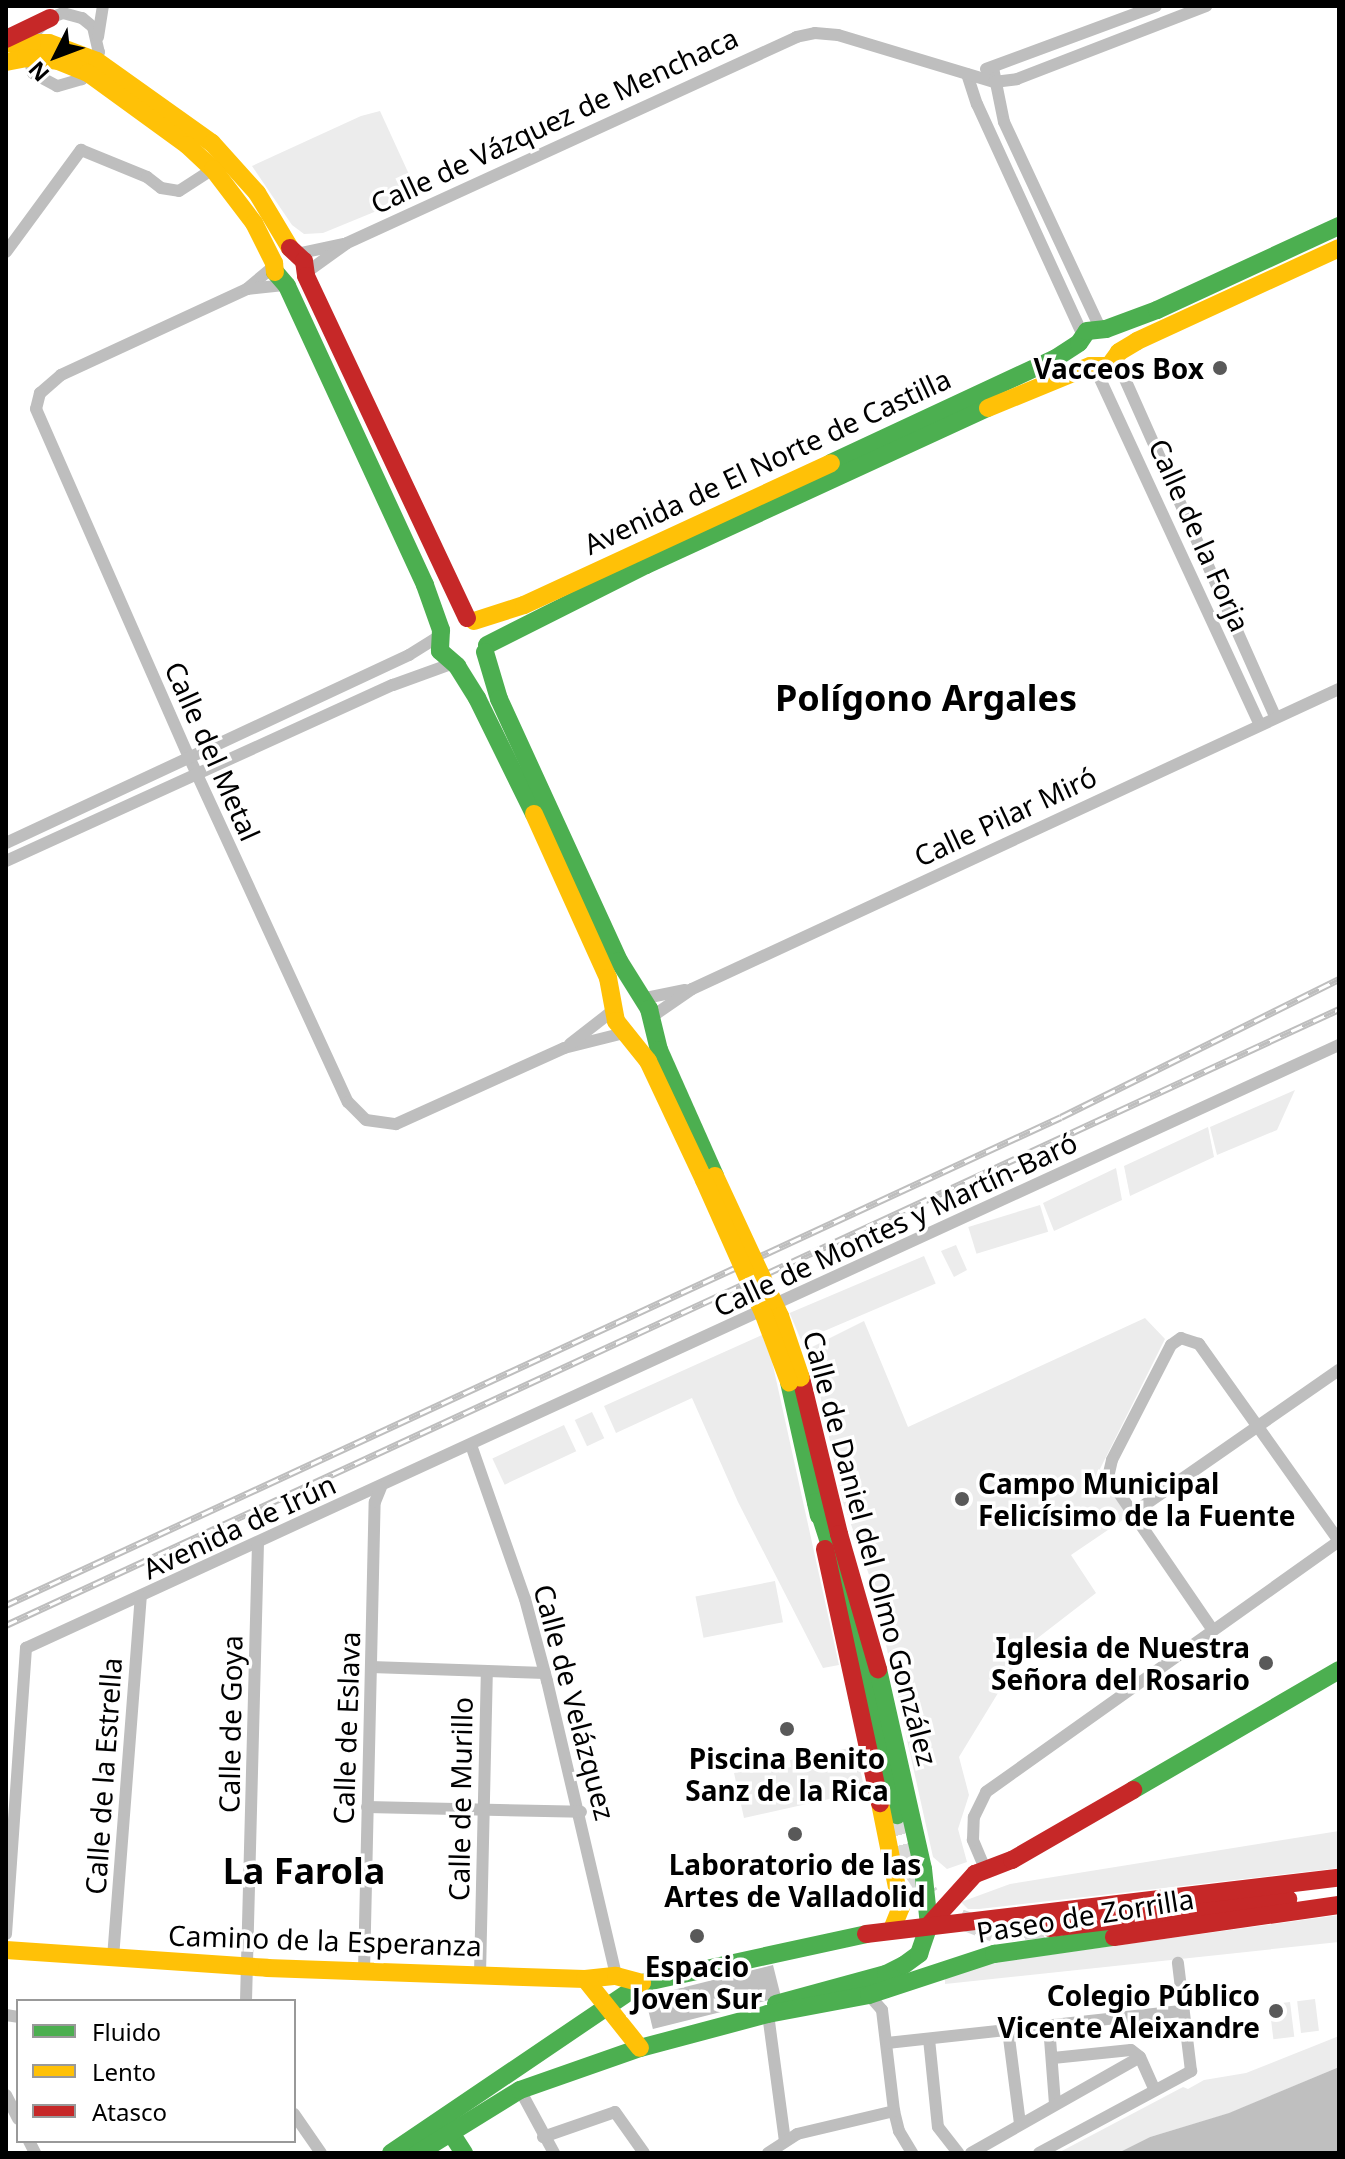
<!DOCTYPE html>
<meta charset="utf-8">
<style>
body{margin:0}
#map{position:relative;width:1345px;height:2159px;overflow:hidden;background:#fff;font-family:"Noto Sans",sans-serif}
div>[style]{position:absolute}
[style*='--x']{left:calc(var(--x)*1px);top:calc(var(--y)*1px);width:calc(var(--w)*1px);rotate:calc(var(--a)*1deg)}
.green>*{inset:0;background:#ececec;transform-origin:0 0}
.water>*{inset:0;background:#bfbfbf;transform-origin:0 0}
.primary-tunnel>*{height:20px;margin-top:-10px;transform-origin:0;background:repeating-linear-gradient(90deg,#d9d9d9 0 20px,transparent 0 30px)}
.street>*{height:12px;margin:-6px;padding:0 6px;transform-origin:6px;border-radius:6px;background:#bebebe}
.fast>*{height:18px;margin:-9px;padding:0 9px;transform-origin:9px;border-radius:9px;background:#4caf50}
.slow>*{height:18px;margin:-9px;padding:0 9px;transform-origin:9px;border-radius:9px;background:#ffc107}
.jam>*{height:18px;margin:-9px;padding:0 9px;transform-origin:9px;border-radius:9px;background:#c62828}
.rail>*{height:7px;margin-top:-3.5px;transform-origin:0;background:repeating-linear-gradient(90deg,#fff 0 12px,#bebebe 0 24px);box-sizing:border-box;border-block:2px solid #bebebe}
.slow-bridge>*{height:18px;margin:-9px;padding:0 9px;transform-origin:9px;border-radius:9px;background:#ffc107}
.dots>*{width:22px;height:22px;translate:-50% -50%;box-sizing:border-box;border:4px solid #fff;border-radius:50%}
span{translate:-50% -50%;white-space:nowrap;text-align:center;line-height:1.15;-webkit-text-stroke:7px #fff;paint-order:stroke}
.street-label{font-size:28px;color:#000}
.poi-label{font-size:28px;color:#000;font-weight:700}
.right{translate:-100% -50%;text-align:right}
.left{translate:0 -50%;text-align:left}
.district-label{font-size:36px;color:#000;font-weight:700}
.frame{position:absolute;inset:0;border:8px solid #000;pointer-events:none}
.legend{position:absolute;left:16px;top:1999px;width:280px;height:144px;box-sizing:border-box;background:#fff;border:2px solid #999;margin:0;padding:10px 14px;list-style:none;font-size:24px;color:#000}
.legend li{display:flex;align-items:center;gap:16px;height:40px}
.legend b{width:40px;border:2px solid #999}
.north{position:absolute;left:16px;top:16px;width:80px;height:80px;-webkit-text-stroke:6px #fff;paint-order:stroke;rotate:228deg;font-size:22px;font-weight:700;line-height:32px;text-align:center;color:#000}
.north::after{content:'';display:block;margin:auto;width:28px;height:36px;background:#000;clip-path:polygon(50% 0,100% 100%,50% 72%,0 100%)}
</style>
<div id="map">
<div class="green">
<div style="clip-path:polygon(380px 111px,418px 194px,323px 233px,304px 234px,292px 225px,252px 166px,361px 116px)"></div>
<div style="clip-path:polygon(1295px 1090px,1277px 1130px,1217px 1155px,1210px 1127px)"></div>
<div style="clip-path:polygon(1208px 1127px,1214px 1157px,1130px 1196px,1124px 1166px)"></div>
<div style="clip-path:polygon(1116px 1168px,1122px 1200px,1054px 1231px,1043px 1203px)"></div>
<div style="left:1040px;top:1205px;width:28px;height:75px;rotate:73deg"></div>
<div style="clip-path:polygon(956px 1245px,967px 1270px,954px 1277px,941px 1251px)"></div>
<div style="left:924px;top:1256px;width:30px;height:146px;rotate:67deg"></div>
<div style="clip-path:polygon(1145px 1318px,1165px 1339px,1100px 1469px,1133px 1513px,1071px 1555px,1096px 1593px,1026px 1647px,959px 1757px,969px 1795px,958px 1829px,967px 1862px,947px 1869px,933px 1857px,873px 1586px,843px 1502px,810px 1348px,864px 1321px,908px 1427px)"></div>
<div style="clip-path:polygon(762px 1335px,772px 1361px,839px 1665px,823px 1668px,738px 1502px,692px 1398px,616px 1433px,604px 1406px)"></div>
<div style="left:592px;top:1412px;width:29px;height:19px;rotate:65deg"></div>
<div style="left:564px;top:1425px;width:29px;height:79px;rotate:65deg"></div>
<div style="left:775px;top:1581px;width:42px;height:81px;rotate:79deg"></div>
<div style="clip-path:polygon(855px 1747px,865px 1791px,744px 1818px,734px 1773px,771px 1765px,773px 1771px,791px 1767px,790px 1760px)"></div>
<div style="clip-path:polygon(1339px 1831px,1339px 1868px,979px 1909px,968px 1909px,961px 1902px,1010px 1884px)"></div>
<div style="clip-path:polygon(1339px 1915px,1339px 1942px,945px 1984px,945px 1978px,974px 1965px)"></div>
<div style="left:1315px;top:1999px;width:32px;height:18px;rotate:83deg"></div>
<div style="left:1290px;top:2002px;width:35px;height:21px;rotate:83deg"></div>
<div style="clip-path:polygon(1339px 2036px,1339px 2067px,1230px 2113px,1150px 2137px,1118px 2153px,1058px 2153px,1183px 2087px,1188px 2089px,1204px 2080px,1246px 2073px)"></div>
</div>
<div class="water">
<div style="left:773px;top:1965px;width:33px;height:132px;rotate:76deg"></div>
<div style="clip-path:polygon(1339px 2067px,1339px 2153px,1118px 2153px,1150px 2137px,1229px 2113px)"></div>
</div>
<div class="primary-tunnel">
<div style="--x:897;--y:1815;--w:54;--a:74.9"></div>
<div style="--x:911;--y:1867;--w:33;--a:57"></div>
<div style="--x:960;--y:1919;--w:36;--a:21"></div>
<div style="--x:994;--y:1932;--w:56;--a:-4.1"></div>
</div>
<div class="street">
<div style="--x:63;--y:13;--w:20;--a:15"></div>
<div style="--x:82;--y:18;--w:14;--a:39"></div>
<div style="--x:93;--y:27;--w:26;--a:77"></div>
<div style="--x:99;--y:52;--w:32;--a:122"></div>
<div style="--x:82;--y:79;--w:26;--a:164"></div>
<div style="--x:57;--y:86;--w:27;--a:-152"></div>
<div style="--x:33;--y:73;--w:24;--a:-105"></div>
<div style="--x:27;--y:50;--w:21;--a:-65"></div>
<div style="--x:36;--y:31;--w:19;--a:-43"></div>
<div style="--x:50;--y:18;--w:14;--a:-21"></div>
<div style="--x:98;--y:37;--w:31;--a:-81"></div>
<div style="--x:993;--y:68;--w:55;--a:78.5"></div>
<div style="--x:1004;--y:122;--w:227;--a:65"></div>
<div style="--x:986;--y:69;--w:181;--a:-20.3"></div>
<div style="--x:967;--y:74;--w:32;--a:72"></div>
<div style="--x:977;--y:104;--w:254;--a:65.4"></div>
<div style="--x:6;--y:252;--w:127;--a:-53.7"></div>
<div style="--x:81;--y:150;--w:71;--a:22.2"></div>
<div style="--x:147;--y:177;--w:18;--a:38"></div>
<div style="--x:161;--y:188;--w:18;--a:9"></div>
<div style="--x:179;--y:191;--w:40;--a:-32.9"></div>
<div style="--x:296;--y:254;--w:49;--a:-11.8"></div>
<div style="--x:273;--y:267;--w:34;--a:140"></div>
<div style="--x:247;--y:289;--w:205;--a:155.2"></div>
<div style="--x:61;--y:375;--w:28;--a:139"></div>
<div style="--x:40;--y:393;--w:16;--a:104"></div>
<div style="--x:36;--y:409;--w:380;--a:66.3"></div>
<div style="--x:189;--y:757;--w:380;--a:65.3"></div>
<div style="--x:348;--y:1102;--w:25;--a:45"></div>
<div style="--x:366;--y:1120;--w:30;--a:8"></div>
<div style="--x:396;--y:1124;--w:184;--a:-24.3"></div>
<div style="--x:564;--y:1048;--w:66;--a:-14"></div>
<div style="--x:307;--y:272;--w:49;--a:-35.9"></div>
<div style="--x:347;--y:243;--w:494;--a:-24.6"></div>
<div style="--x:796;--y:37;--w:19;--a:-12"></div>
<div style="--x:815;--y:33;--w:23;--a:5"></div>
<div style="--x:838;--y:35;--w:163;--a:16.8"></div>
<div style="--x:994;--y:82;--w:23;--a:-7"></div>
<div style="--x:1017;--y:79;--w:203;--a:-21.1"></div>
<div style="--x:247;--y:289;--w:37;--a:-6"></div>
<div style="--x:1116;--y:359;--w:391;--a:66"></div>
<div style="--x:1095;--y:368;--w:391;--a:65.2"></div>
<div style="--x:6;--y:843;--w:445;--a:-25"></div>
<div style="--x:409;--y:655;--w:34;--a:-32"></div>
<div style="--x:6;--y:861;--w:425;--a:-24.5"></div>
<div style="--x:393;--y:685;--w:62;--a:-19.9"></div>
<div style="--x:641;--y:999;--w:45;--a:-11.6"></div>
<div style="--x:650;--y:1018;--w:51;--a:-34.6"></div>
<div style="--x:692;--y:989;--w:713;--a:-24.88"></div>
<div style="--x:570;--y:1044;--w:57;--a:-37.9"></div>
<div style="--x:471;--y:1445;--w:163;--a:70.7"></div>
<div style="--x:525;--y:1599;--w:85;--a:75"></div>
<div style="--x:547;--y:1681;--w:303;--a:76.8"></div>
<div style="--x:1133;--y:1513;--w:251;--a:-34.8"></div>
<div style="--x:371;--y:1667;--w:174;--a:2"></div>
<div style="--x:367;--y:1807;--w:214;--a:1.3"></div>
<div style="--x:986;--y:1871;--w:34;--a:-113"></div>
<div style="--x:973;--y:1840;--w:23;--a:-88"></div>
<div style="--x:974;--y:1817;--w:28;--a:-64"></div>
<div style="--x:986;--y:1792;--w:433;--a:-35.4"></div>
<div style="--x:1339;--y:1541;--w:242;--a:-125.4"></div>
<div style="--x:1199;--y:1344;--w:19;--a:-162"></div>
<div style="--x:1181;--y:1338;--w:12;--a:145"></div>
<div style="--x:1171;--y:1345;--w:129;--a:117.2"></div>
<div style="--x:1112;--y:1460;--w:17;--a:103"></div>
<div style="--x:1108;--y:1477;--w:184;--a:55.6"></div>
<div style="--x:6;--y:1934;--w:287;--a:-86"></div>
<div style="--x:26;--y:1648;--w:1445;--a:-24.67"></div>
<div style="--x:113;--y:1958;--w:362;--a:-85.6"></div>
<div style="--x:364;--y:1971;--w:469;--a:-88.7"></div>
<div style="--x:375;--y:1502;--w:16;--a:-68"></div>
<div style="--x:480;--y:1974;--w:302;--a:-88.7"></div>
<div style="--x:869;--y:1995;--w:20;--a:49"></div>
<div style="--x:882;--y:2010;--w:102;--a:83.2"></div>
<div style="--x:894;--y:2111;--w:21;--a:76"></div>
<div style="--x:899;--y:2131;--w:26;--a:59"></div>
<div style="--x:246;--y:2001;--w:457;--a:-88.5"></div>
<div style="--x:768;--y:2014;--w:128;--a:82.4"></div>
<div style="--x:6;--y:2015;--w:12;--a:9"></div>
<div style="--x:1049;--y:2026;--w:78;--a:85.6"></div>
<div style="--x:1008;--y:2030;--w:95;--a:82.7"></div>
<div style="--x:929;--y:2039;--w:88;--a:84.2"></div>
<div style="--x:938;--y:2127;--w:33;--a:52"></div>
<div style="--x:887;--y:2043;--w:298;--a:-6.2"></div>
<div style="--x:1053;--y:2058;--w:78;--a:-5.9"></div>
<div style="--x:1131;--y:2050;--w:11;--a:38"></div>
<div style="--x:1140;--y:2057;--w:36;--a:66"></div>
<div style="--x:520;--y:2090;--w:72;--a:61.6"></div>
<div style="--x:6;--y:2095;--w:27;--a:63"></div>
<div style="--x:294;--y:2114;--w:47;--a:55.3"></div>
<div style="--x:543;--y:2137;--w:76;--a:-19.1"></div>
<div style="--x:615;--y:2112;--w:50;--a:54.7"></div>
<div style="--x:29;--y:2141;--w:13;--a:63"></div>
<div style="--x:768;--y:2153;--w:35;--a:-33"></div>
<div style="--x:797;--y:2134;--w:100;--a:-13.3"></div>
<div style="--x:971;--y:2153;--w:194;--a:-29.6"></div>
<div style="--x:1039;--y:2153;--w:173;--a:-28.3"></div>
<div style="--x:1191;--y:2071;--w:109;--a:-96.9"></div>
</div>
<div class="fast">
<div style="--x:275;--y:272;--w:18;--a:49"></div>
<div style="--x:287;--y:286;--w:329;--a:65.2"></div>
<div style="--x:425;--y:585;--w:48;--a:70.4"></div>
<div style="--x:441;--y:630;--w:21;--a:93"></div>
<div style="--x:440;--y:651;--w:23;--a:41"></div>
<div style="--x:457;--y:666;--w:38;--a:58"></div>
<div style="--x:477;--y:698;--w:129;--a:63.8"></div>
<div style="--x:831;--y:463;--w:248;--a:-25"></div>
<div style="--x:1056;--y:358;--w:27;--a:-33"></div>
<div style="--x:1079;--y:343;--w:14;--a:-56"></div>
<div style="--x:1087;--y:331;--w:19;--a:-6"></div>
<div style="--x:1106;--y:329;--w:54;--a:-20.4"></div>
<div style="--x:1157;--y:310;--w:200;--a:-24.8"></div>
<div style="--x:487;--y:645;--w:178;--a:-26.7"></div>
<div style="--x:646;--y:565;--w:376;--a:-24.7"></div>
<div style="--x:485;--y:652;--w:49;--a:73.4"></div>
<div style="--x:499;--y:699;--w:288;--a:65.4"></div>
<div style="--x:619;--y:961;--w:57;--a:58"></div>
<div style="--x:649;--y:1009;--w:42;--a:76.3"></div>
<div style="--x:659;--y:1050;--w:138;--a:66"></div>
<div style="--x:789;--y:1382;--w:137;--a:77.4"></div>
<div style="--x:816;--y:1502;--w:144;--a:72.2"></div>
<div style="--x:860;--y:1639;--w:180;--a:78.1"></div>
<div style="--x:1133;--y:1790;--w:238;--a:-30.2"></div>
<div style="--x:776;--y:2004;--w:114;--a:-15.3"></div>
<div style="--x:886;--y:1974;--w:20;--a:-27"></div>
<div style="--x:904;--y:1965;--w:19;--a:-36"></div>
<div style="--x:919;--y:1954;--w:31;--a:-71"></div>
<div style="--x:929;--y:1925;--w:56;--a:-96.1"></div>
<div style="--x:923;--y:1869;--w:205;--a:-102.7"></div>
<div style="--x:439;--y:2127;--w:13;--a:27"></div>
<div style="--x:451;--y:2133;--w:24;--a:57"></div>
<div style="--x:391;--y:2153;--w:303;--a:-34.1"></div>
<div style="--x:642;--y:1983;--w:229;--a:-12.3"></div>
<div style="--x:418;--y:2153;--w:120;--a:-31.7"></div>
<div style="--x:520;--y:2090;--w:127;--a:-19.3"></div>
<div style="--x:640;--y:2048;--w:132;--a:-14.9"></div>
<div style="--x:768;--y:2014;--w:103;--a:-10.7"></div>
<div style="--x:869;--y:1995;--w:132;--a:-18.2"></div>
<div style="--x:994;--y:1954;--w:121;--a:-8.1"></div>
</div>
<div class="slow">
<div style="--x:6;--y:43;--w:43;--a:0"></div>
<div style="--x:49;--y:43;--w:51;--a:20.6"></div>
<div style="--x:97;--y:61;--w:141;--a:35.5"></div>
<div style="--x:212;--y:143;--w:67;--a:48"></div>
<div style="--x:257;--y:193;--w:64;--a:59"></div>
<div style="--x:6;--y:62;--w:20;--a:-11"></div>
<div style="--x:26;--y:58;--w:32;--a:5"></div>
<div style="--x:58;--y:61;--w:32;--a:22"></div>
<div style="--x:88;--y:73;--w:122;--a:36"></div>
<div style="--x:187;--y:145;--w:35;--a:43"></div>
<div style="--x:213;--y:169;--w:68;--a:52.8"></div>
<div style="--x:254;--y:223;--w:45;--a:63.4"></div>
<div style="--x:274;--y:263;--w:9;--a:84"></div>
<div style="--x:988;--y:408;--w:110;--a:-22.4"></div>
<div style="--x:1090;--y:366;--w:19;--a:0"></div>
<div style="--x:1109;--y:366;--w:17;--a:-54"></div>
<div style="--x:1119;--y:352;--w:21;--a:-31"></div>
<div style="--x:1137;--y:341;--w:222;--a:-24.7"></div>
<div style="--x:474;--y:621;--w:52;--a:-17.7"></div>
<div style="--x:524;--y:605;--w:338;--a:-24.8"></div>
<div style="--x:534;--y:814;--w:180;--a:65.7"></div>
<div style="--x:608;--y:978;--w:44;--a:79.5"></div>
<div style="--x:616;--y:1021;--w:51;--a:51.3"></div>
<div style="--x:648;--y:1061;--w:132;--a:64.8"></div>
<div style="--x:880;--y:1803;--w:106;--a:78.6"></div>
<div style="--x:901;--y:1907;--w:24;--a:112"></div>
<div style="--x:6;--y:1950;--w:262;--a:3.9"></div>
<div style="--x:267;--y:1968;--w:318;--a:2"></div>
<div style="--x:585;--y:1979;--w:31;--a:-6"></div>
<div style="--x:616;--y:1976;--w:27;--a:15"></div>
<div style="--x:585;--y:1979;--w:88;--a:51.4"></div>
</div>
<div class="jam">
<div style="--x:6;--y:39;--w:49;--a:-25.5"></div>
<div style="--x:290;--y:248;--w:19;--a:43"></div>
<div style="--x:304;--y:261;--w:15;--a:82"></div>
<div style="--x:306;--y:276;--w:378;--a:64.8"></div>
<div style="--x:801;--y:1378;--w:161;--a:76.3"></div>
<div style="--x:839;--y:1534;--w:141;--a:73.9"></div>
<div style="--x:825;--y:1549;--w:260;--a:77.8"></div>
<div style="--x:929;--y:1925;--w:69;--a:-48"></div>
<div style="--x:975;--y:1874;--w:40;--a:-21"></div>
<div style="--x:1012;--y:1860;--w:140;--a:-30"></div>
<div style="--x:1050;--y:1928;--w:240;--a:-6.9"></div>
<div style="--x:866;--y:1934;--w:476;--a:-6.8"></div>
<div style="--x:1114;--y:1937;--w:227;--a:-8.1"></div>
</div>
<div class="rail">
<div style="--x:6;--y:1605;--w:1162;--a:-24.82"></div>
<div style="--x:1061;--y:1117;--w:310;--a:-26.4"></div>
<div style="--x:6;--y:1625;--w:1468;--a:-24.8"></div>
</div>
<div class="slow-bridge">
<div style="--x:715;--y:1176;--w:154;--a:65.1"></div>
<div style="--x:780;--y:1316;--w:65;--a:71.3"></div>
<div style="--x:704;--y:1180;--w:148;--a:66"></div>
<div style="--x:764;--y:1315;--w:72;--a:69.5"></div>
</div>
<div class="dots">
<div style="left:1220px;top:368px;background:#595959"></div>
<div style="left:962px;top:1499px;background:#595959"></div>
<div style="left:1266px;top:1663px;background:#595959"></div>
<div style="left:787px;top:1729px;background:#595959"></div>
<div style="left:795px;top:1834px;background:#595959"></div>
<div style="left:697px;top:1936px;background:#595959"></div>
<div style="left:1276px;top:2011px;background:#595959"></div>
</div>
<div class="street-label">
<span style="left:554px;top:120px;rotate:-25deg">Calle de Vázquez de Menchaca</span>
<span style="left:767px;top:461px;rotate:-25deg">Avenida de El Norte de Castilla</span>
<span style="left:1200px;top:535px;rotate:66deg">Calle de la Forja</span>
<span style="left:213px;top:751px;rotate:66deg">Calle del Metal</span>
<span style="left:1005px;top:816px;rotate:-25deg">Calle Pilar Miró</span>
<span style="left:895px;top:1224px;rotate:-25deg">Calle de Montes y Martín-Baró</span>
<span style="left:239px;top:1526px;rotate:-25deg">Avenida de Irún</span>
<span style="left:871px;top:1548px;rotate:75deg">Calle de Daniel del Olmo González</span>
<span style="left:575px;top:1702px;rotate:75deg">Calle de Velázquez</span>
<span style="left:230px;top:1724px;rotate:-89deg">Calle de Goya</span>
<span style="left:346px;top:1728px;rotate:-88deg">Calle de Eslava</span>
<span style="left:103px;top:1776px;rotate:-86deg">Calle de la Estrella</span>
<span style="left:460px;top:1799px;rotate:-89deg">Calle de Murillo</span>
<span style="left:1085px;top:1915px;rotate:-9deg">Paseo de Zorrilla</span>
<span style="left:325px;top:1940px;rotate:2deg">Camino de la Esperanza</span>
</div>
<div class="poi-label">
<span class="right" style="left:1204px;top:368px">Vacceos Box</span>
<span class="left" style="left:978px;top:1499px">Campo Municipal<br>Felicísimo de la Fuente</span>
<span class="right" style="left:1250px;top:1663px">Iglesia de Nuestra<br>Señora del Rosario</span>
<span style="left:787px;top:1774px">Piscina Benito<br>Sanz de la Rica</span>
<span style="left:795px;top:1880px">Laboratorio de las<br>Artes de Valladolid</span>
<span style="left:697px;top:1982px">Espacio<br>Joven Sur</span>
<span class="right" style="left:1260px;top:2011px">Colegio Público<br>Vicente Aleixandre</span>
</div>
<div class="district-label">
<span style="left:926px;top:698px">Polígono Argales</span>
<span style="left:304px;top:1871px">La Farola</span>
</div>
<div class="frame"></div>
<ul class="legend">
<li><b style="height:10px;background:#4caf50"></b>Fluido</li>
<li><b style="height:10px;background:#ffc107"></b>Lento</li>
<li><b style="height:10px;background:#c62828"></b>Atasco</li>
</ul>
<div class="north">N</div>
</div>
